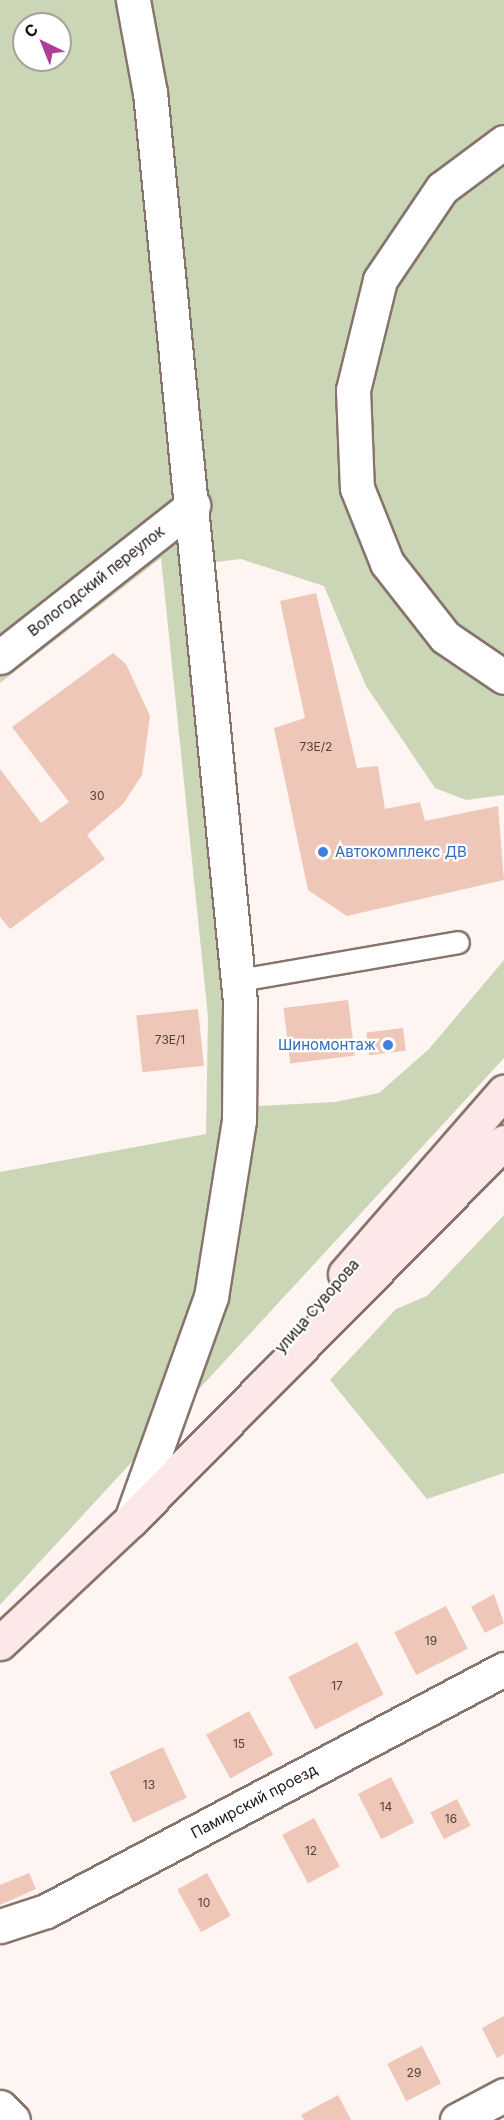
<!DOCTYPE html>
<meta charset="utf-8">
<style>
body{margin:0}
#map{position:relative;width:504px;height:2120px;overflow:hidden;background:#fef5f2;font-family:Inter,sans-serif}
div>[style]{position:absolute}
[style*='--x']{left:calc(var(--x)*1px);top:calc(var(--y)*1px);width:calc(var(--w)*1px);rotate:calc(var(--a)*1deg)}
.green>*{inset:0;background:#cad6b5}
.building>*{inset:0;background:#eec7b8;transform-origin:0 0}
.roads{filter:drop-shadow(2px 0 #87746c) drop-shadow(-2px 0 #87746c) drop-shadow(0 2px #87746c) drop-shadow(0 -2px #87746c)}
.service>*{height:21px;margin:-10.5px;padding:0 10.5px;transform-origin:10.5px;border-radius:10.5px;background:#fff}
.minor>*{height:33px;margin:-16.5px;padding:0 16.5px;transform-origin:16.5px;border-radius:16.5px;background:#fff}
.tertiary>*{height:33px;margin:-16.5px;padding:0 16.5px;transform-origin:16.5px;border-radius:16.5px;background:#fff}
.secondary>*{height:33px;margin:-16.5px;padding:0 16.5px;transform-origin:16.5px;border-radius:16.5px;background:#fde8e9}
.dots>*{width:16px;height:16px;translate:-50% -50%;box-sizing:border-box;border:3px solid #fff;border-radius:50%}
span{translate:-50% -50%;white-space:nowrap;text-align:center;line-height:1.15;-webkit-text-stroke:4.5px #fff;paint-order:stroke}
.number-label{font-size:12px;color:#51423c}
.number-label span{-webkit-text-stroke-width:0}
.street-label{font-size:15px;color:#1d1512}
.shop-label{font-size:15px;color:#366cbe}
.left{translate:0 -50%;text-align:left}
.right{translate:-100% -50%;text-align:right}
.north{position:absolute;left:12px;top:12px;width:60px;height:60px;box-sizing:border-box;background:#fff;border:2px solid #a5a1a0;border-radius:50%;rotate:317deg;font-size:16px;font-weight:700;line-height:24px;text-align:center;color:#1d1512}
.north::after{content:'';display:block;margin:auto;width:21px;height:27px;background:#b03d97;clip-path:polygon(50% 0,100% 100%,50% 72%,0 100%)}
</style>
<div id="map">
<div class="green">
<div style="clip-path:polygon(evenodd,0 0,504px 0,504px 795px,466px 800px,435px 788px,366px 686px,324px 586px,241px 559px,199px 564px,239px 1107px,335px 1102px,379px 1093px,429px 1049px,504px 960px,504px 1058px,0 1605px,0 1172px,206px 1134px,208px 1017px,161px 558px,0 683px,0 0,24px 24px,60px 24px,60px 60px,24px 60px,24px 24px)"></div>
<div style="clip-path:polygon(504px 1215px,504px 1473px,427px 1499px,330px 1380px,396px 1309px,427px 1296px)"></div>
</div>
<div class="building">
<div style="clip-path:polygon(316px 593px,357px 768px,378px 766px,385px 809px,420px 802px,425px 821px,498px 806px,504px 880px,347px 916px,308px 890px,274px 728px,305px 718px,280px 601px)"></div>
<div style="clip-path:polygon(113px 653px,126px 664px,150px 716px,142px 775px,123px 804px,87px 835px,105px 859px,10px 929px,0 917px,0 769px,41px 823px,69px 802px,12px 727px)"></div>
<div style="left:348px;top:1000px;width:56px;height:65px;rotate:83deg"></div>
<div style="left:198px;top:1009px;width:57px;height:62px;rotate:84deg"></div>
<div style="left:403px;top:1028px;width:23px;height:37px;rotate:83deg"></div>
<div style="clip-path:polygon(494px 1594px,504px 1623px,485px 1633px,471px 1607px)"></div>
<div style="left:446px;top:1606px;width:48px;height:58px;rotate:63deg"></div>
<div style="left:357px;top:1642px;width:59px;height:77px;rotate:63deg"></div>
<div style="left:249px;top:1711px;width:50px;height:49px;rotate:61deg"></div>
<div style="left:163px;top:1747px;width:56px;height:59px;rotate:65deg"></div>
<div style="left:391px;top:1777px;width:51px;height:37px;rotate:63deg"></div>
<div style="left:457px;top:1799px;width:30px;height:30px;rotate:63deg"></div>
<div style="left:314px;top:1818px;width:55px;height:36px;rotate:62deg"></div>
<div style="clip-path:polygon(29px 1873px,36px 1889px,0 1905px,0 1885px)"></div>
<div style="left:207px;top:1873px;width:49px;height:34px;rotate:61deg"></div>
<div style="clip-path:polygon(504px 2016px,504px 2054px,497px 2058px,482px 2028px)"></div>
<div style="left:422px;top:2046px;width:42px;height:39px;rotate:63deg"></div>
<div style="clip-path:polygon(338px 2095px,351px 2120px,304px 2120px,301px 2115px)"></div>
</div>
<div class="roads">
<div class="service">
<div style="--x:239;--y:980;--w:222;--a:-9.8"></div>
</div>
<div class="minor">
<div style="--x:0;--y:657;--w:246;--a:-38.2"></div>
<div style="--x:0;--y:1926;--w:48;--a:-18.1"></div>
<div style="--x:46;--y:1911;--w:518;--a:-27.85"></div>
<div style="--x:0;--y:2107;--w:18;--a:45"></div>
<div style="--x:457;--y:2120;--w:53;--a:-28"></div>
</div>
<div class="tertiary">
<div style="--x:504;--y:142;--w:77;--a:143.4"></div>
<div style="--x:442;--y:188;--w:111;--a:124"></div>
<div style="--x:380;--y:280;--w:113;--a:103.8"></div>
<div style="--x:353;--y:390;--w:98;--a:87.7"></div>
<div style="--x:357;--y:488;--w:81;--a:68.2"></div>
<div style="--x:387;--y:563;--w:94;--a:51.9"></div>
<div style="--x:445;--y:637;--w:71;--a:34.1"></div>
<div style="--x:131;--y:1520;--w:237;--a:-70.3"></div>
<div style="--x:211;--y:1297;--w:179;--a:-81"></div>
<div style="--x:239;--y:1120;--w:118;--a:-89.5"></div>
<div style="--x:240;--y:1002;--w:913;--a:-95.65"></div>
<div style="--x:150;--y:93;--w:95;--a:-100.4"></div>
</div>
<div class="secondary">
<div style="--x:345;--y:1274;--w:242;--a:-48.9"></div>
<div style="--x:0;--y:1643;--w:180;--a:-43.2"></div>
<div style="--x:131;--y:1520;--w:531;--a:-45.38"></div>
</div>
</div>
<div class="dots">
<div style="left:323px;top:852px;background:#3f7fe0"></div>
<div style="left:388px;top:1045px;background:#3f7fe0"></div>
</div>
<div class="number-label">
<span style="left:316px;top:747px">73Е/2</span>
<span style="left:97px;top:796px">30</span>
<span style="left:170px;top:1040px">73Е/1</span>
<span style="left:431px;top:1641px">19</span>
<span style="left:337px;top:1686px">17</span>
<span style="left:239px;top:1744px">15</span>
<span style="left:149px;top:1785px">13</span>
<span style="left:386px;top:1807px">14</span>
<span style="left:451px;top:1819px">16</span>
<span style="left:311px;top:1851px">12</span>
<span style="left:204px;top:1903px">10</span>
<span style="left:414px;top:2073px">29</span>
</div>
<div class="street-label">
<span style="left:96px;top:581px;rotate:-38deg">Вологодский переулок</span>
<span style="left:317px;top:1306px;rotate:-49deg">улица Суворова</span>
<span style="left:254px;top:1801px;rotate:-28deg">Памирский проезд</span>
</div>
<div class="shop-label">
<span class="left" style="left:335px;top:852px">Автокомплекс ДВ</span>
<span class="right" style="left:376px;top:1045px">Шиномонтаж</span>
</div>
<div class="north">С</div>
</div>
